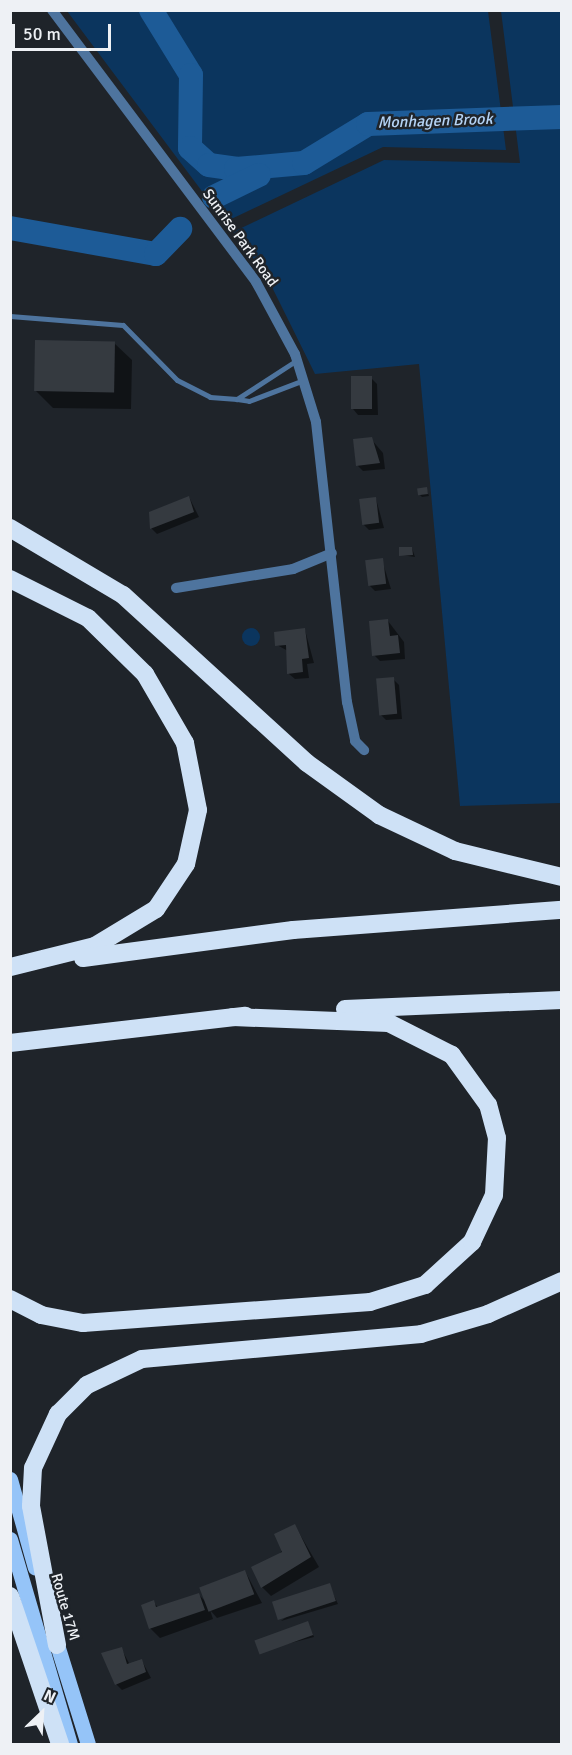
<!DOCTYPE html>
<style>
body{margin:0}
#map{position:relative;width:572px;height:1755px;overflow:hidden;background:#1f242a;font-family:Signika,sans-serif}
div>[style]{position:absolute}
[style*='--x']{left:calc(var(--x)*1px);top:calc(var(--y)*1px);width:calc(var(--w)*1px);rotate:calc(var(--a)*1deg)}
.green>*{inset:0;background:#0b355e}
.round{border-radius:50%}
.shadow>*{inset:0;background:#0007}
.river>*{height:24px;margin:-12px;padding:0 12px;transform-origin:12px;border-radius:12px;background:#1d5b97}
.building>*{inset:0;background:#353a40;transform-origin:0 0}
.service>*{height:5px;margin:-2.5px;padding:0 2.5px;transform-origin:2.5px;border-radius:2.5px;background:#4e749e}
.minor>*{height:10px;margin:-5px;padding:0 5px;transform-origin:5px;border-radius:5px;background:#4e749e}
.primary>*{height:15px;margin:-7.5px;padding:0 7.5px;transform-origin:7.5px;border-radius:7.5px;background:#95c4f8}
.motorway>*{height:18px;margin:-9px;padding:0 9px;transform-origin:9px;border-radius:9px;background:#cee1f6}
span{translate:-50% -50%;white-space:nowrap;text-align:center;line-height:1.15;-webkit-text-stroke:5px #1f242a;paint-order:stroke}
.street-label{font-size:15px;color:#eef1f5}
.water-label{font-size:16px;color:#b5d4f6;font-style:italic}
.frame{position:absolute;inset:0;border:12px solid #eef1f5;pointer-events:none}
.north{position:absolute;left:12px;top:1683px;width:60px;height:60px;-webkit-text-stroke:4px #1f242a;paint-order:stroke;rotate:25deg;font-size:16px;font-weight:700;line-height:24px;text-align:center;color:#eef1f5}
.north::after{content:'';display:block;margin:auto;width:21px;height:27px;background:#eef1f5;clip-path:polygon(50% 0,100% 100%,50% 72%,0 100%)}
.scale{position:absolute;left:12px;top:24px;width:99px;height:27px;box-sizing:border-box;border:3px solid #eef1f5;border-top:0;padding-left:8px;font-size:18px;line-height:21px;white-space:nowrap;color:#eef1f5;-webkit-text-stroke:4px #1f242a;paint-order:stroke}
</style>
<div id="map">
<div class="green">
<div style="clip-path:polygon(67px 11px,488px 11px,506px 150px,383px 147px,225px 222px)"></div>
<div style="clip-path:polygon(501px 11px,561px 11px,561px 803px,460px 806px,419px 364px,315px 374px,266px 275px,233px 232px,384px 160px,520px 163px)"></div>
<div class="round" style="left:242px;top:628px;width:18px;height:18px"></div>
</div>
<div class="shadow">
<div style="clip-path:polygon(114px 343px,132px 360px,131px 409px,53px 408px,36px 391px)"></div>
<div style="clip-path:polygon(371px 378px,377px 384px,378px 415px,358px 415px,353px 409px)"></div>
<div style="clip-path:polygon(371px 439px,383px 453px,385px 469px,363px 471px,357px 465px)"></div>
<div style="clip-path:polygon(426px 488px,429px 496px,422px 497px,419px 494px)"></div>
<div style="clip-path:polygon(189px 497px,199px 517px,157px 534px,151px 528px,150px 513px)"></div>
<div style="clip-path:polygon(376px 499px,384px 528px,369px 530px,363px 524px)"></div>
<div style="clip-path:polygon(412px 548px,415px 557px,401px 555px)"></div>
<div style="clip-path:polygon(382px 560px,391px 589px,375px 591px,369px 585px)"></div>
<div style="clip-path:polygon(388px 621px,404px 642px,405px 659px,380px 661px,374px 655px)"></div>
<div style="clip-path:polygon(305px 630px,314px 663px,307px 664px,309px 678px,295px 679px,289px 674px,288px 651px,277px 645px)"></div>
<div style="clip-path:polygon(393px 679px,399px 685px,402px 719px,386px 720px,380px 714px)"></div>
<div style="clip-path:polygon(295px 1526px,319px 1567px,271px 1596px,262px 1587px)"></div>
<div style="clip-path:polygon(245px 1571px,262px 1603px,217px 1618px,210px 1610px,213px 1619px,160px 1638px,150px 1628px,153px 1602px,159px 1608px,198px 1594px,206px 1602px)"></div>
<div style="clip-path:polygon(329px 1585px,338px 1604px,281px 1621px)"></div>
<div style="clip-path:polygon(308px 1623px,314px 1637px,260px 1651px)"></div>
<div style="clip-path:polygon(121px 1648px,130px 1665px,142px 1661px,151px 1678px,122px 1690px,116px 1684px)"></div>
</div>
<div class="river">
<div style="--x:151;--y:10;--w:76;--a:58.4"></div>
<div style="--x:191;--y:75;--w:73;--a:90.8"></div>
<div style="--x:190;--y:148;--w:25;--a:42"></div>
<div style="--x:209;--y:165;--w:27;--a:8"></div>
<div style="--x:236;--y:169;--w:68;--a:-5"></div>
<div style="--x:304;--y:163;--w:75;--a:-31.4"></div>
<div style="--x:368;--y:124;--w:194;--a:-2.1"></div>
<div style="--x:214;--y:197;--w:50;--a:-26.1"></div>
<div style="--x:10;--y:228;--w:148;--a:10.1"></div>
<div style="--x:156;--y:254;--w:35;--a:-46"></div>
</div>
<div class="building">
<div style="left:35px;top:340px;width:80px;height:51px;rotate:1deg"></div>
<div style="left:372px;top:376px;width:33px;height:21px;rotate:90deg"></div>
<div style="clip-path:polygon(372px 437px,380px 463px,356px 466px,353px 439px)"></div>
<div style="left:427px;top:487px;width:7px;height:10px;rotate:82deg"></div>
<div style="clip-path:polygon(189px 496px,194px 512px,150px 529px,149px 512px)"></div>
<div style="left:376px;top:497px;width:26px;height:17px;rotate:83deg"></div>
<div style="clip-path:polygon(399px 547px,412px 547px,413px 555px,399px 556px)"></div>
<div style="left:383px;top:558px;width:26px;height:18px;rotate:83deg"></div>
<div style="clip-path:polygon(388px 619px,390px 636px,398px 635px,400px 653px,372px 656px,369px 621px)"></div>
<div style="clip-path:polygon(305px 628px,309px 658px,302px 659px,303px 672px,287px 674px,286px 645px,275px 646px,274px 632px)"></div>
<div style="left:394px;top:677px;width:37px;height:18px;rotate:85deg"></div>
<div style="clip-path:polygon(295px 1524px,311px 1557px,261px 1588px,251px 1567px,282px 1552px,274px 1534px)"></div>
<div style="left:245px;top:1570px;width:26px;height:49px;rotate:69deg"></div>
<div style="left:330px;top:1583px;width:19px;height:61px;rotate:72deg"></div>
<div style="clip-path:polygon(199px 1593px,205px 1610px,149px 1629px,141px 1605px,154px 1600px,156px 1607px)"></div>
<div style="left:308px;top:1621px;width:15px;height:57px;rotate:70deg"></div>
<div style="clip-path:polygon(122px 1647px,127px 1664px,142px 1659px,146px 1672px,115px 1685px,101px 1653px)"></div>
</div>
<div class="service">
<div style="--x:10;--y:316;--w:113;--a:4.6"></div>
<div style="--x:123;--y:325;--w:77;--a:45.5"></div>
<div style="--x:177;--y:380;--w:37;--a:27"></div>
<div style="--x:210;--y:397;--w:27;--a:4"></div>
<div style="--x:297;--y:360;--w:72;--a:147"></div>
<div style="--x:237;--y:399;--w:12;--a:9"></div>
<div style="--x:249;--y:401;--w:59;--a:-20.9"></div>
</div>
<div class="minor">
<div style="--x:52;--y:10;--w:340;--a:53.1"></div>
<div style="--x:256;--y:282;--w:82;--a:61.6"></div>
<div style="--x:295;--y:354;--w:71;--a:72.8"></div>
<div style="--x:316;--y:422;--w:282;--a:83.7"></div>
<div style="--x:347;--y:702;--w:40;--a:78"></div>
<div style="--x:355;--y:741;--w:13;--a:45"></div>
<div style="--x:176;--y:588;--w:119;--a:-9.2"></div>
<div style="--x:293;--y:569;--w:42;--a:-22.3"></div>
</div>
<div class="primary">
<div style="--x:10;--y:1479;--w:92;--a:74.3"></div>
<div style="--x:10;--y:1539;--w:214;--a:73.7"></div>
<div style="--x:54;--y:1635;--w:114;--a:72.7"></div>
</div>
<div class="motorway">
<div style="--x:10;--y:528;--w:131;--a:30.7"></div>
<div style="--x:123;--y:595;--w:249;--a:42.4"></div>
<div style="--x:307;--y:763;--w:89;--a:35.8"></div>
<div style="--x:379;--y:815;--w:84;--a:25.3"></div>
<div style="--x:455;--y:851;--w:110;--a:13.7"></div>
<div style="--x:10;--y:579;--w:87;--a:26.6"></div>
<div style="--x:88;--y:618;--w:80;--a:44.5"></div>
<div style="--x:145;--y:674;--w:80;--a:59.9"></div>
<div style="--x:185;--y:743;--w:68;--a:79"></div>
<div style="--x:198;--y:810;--w:55;--a:102.5"></div>
<div style="--x:186;--y:864;--w:54;--a:123.7"></div>
<div style="--x:156;--y:909;--w:71;--a:148.8"></div>
<div style="--x:95;--y:946;--w:88;--a:166.1"></div>
<div style="--x:83;--y:958;--w:212;--a:-7.6"></div>
<div style="--x:293;--y:930;--w:270;--a:-4.3"></div>
<div style="--x:345;--y:1009;--w:217;--a:-2.4"></div>
<div style="--x:10;--y:1043;--w:237;--a:-6.6"></div>
<div style="--x:10;--y:1299;--w:35;--a:27"></div>
<div style="--x:41;--y:1315;--w:43;--a:10.8"></div>
<div style="--x:83;--y:1323;--w:288;--a:-4.2"></div>
<div style="--x:370;--y:1302;--w:58;--a:-17.2"></div>
<div style="--x:425;--y:1285;--w:64;--a:-42.5"></div>
<div style="--x:472;--y:1242;--w:52;--a:-64.9"></div>
<div style="--x:494;--y:1195;--w:57;--a:-87"></div>
<div style="--x:497;--y:1138;--w:34;--a:-105"></div>
<div style="--x:488;--y:1105;--w:62;--a:-125.8"></div>
<div style="--x:452;--y:1055;--w:71;--a:-153.1"></div>
<div style="--x:389;--y:1023;--w:156;--a:-177.8"></div>
<div style="--x:10;--y:1596;--w:156;--a:71.3"></div>
<div style="--x:57;--y:1645;--w:141;--a:-100.6"></div>
<div style="--x:31;--y:1506;--w:38;--a:-87"></div>
<div style="--x:33;--y:1468;--w:60;--a:-65.2"></div>
<div style="--x:58;--y:1414;--w:41;--a:-45"></div>
<div style="--x:87;--y:1385;--w:61;--a:-25.3"></div>
<div style="--x:142;--y:1359;--w:280;--a:-5.1"></div>
<div style="--x:421;--y:1334;--w:70;--a:-16.6"></div>
<div style="--x:488;--y:1314;--w:81;--a:-24"></div>
</div>
<div class="street-label">
<span style="left:240px;top:238px;rotate:54deg">Sunrise Park Road</span>
<span style="left:65px;top:1607px;rotate:74deg">Route 17M</span>
</div>
<div class="water-label">
<span style="left:435px;top:121px;rotate:-2deg">Monhagen Brook</span>
</div>
<div class="frame"></div>
<div class="north">N</div>
<div class="scale">50 m</div>
</div>
